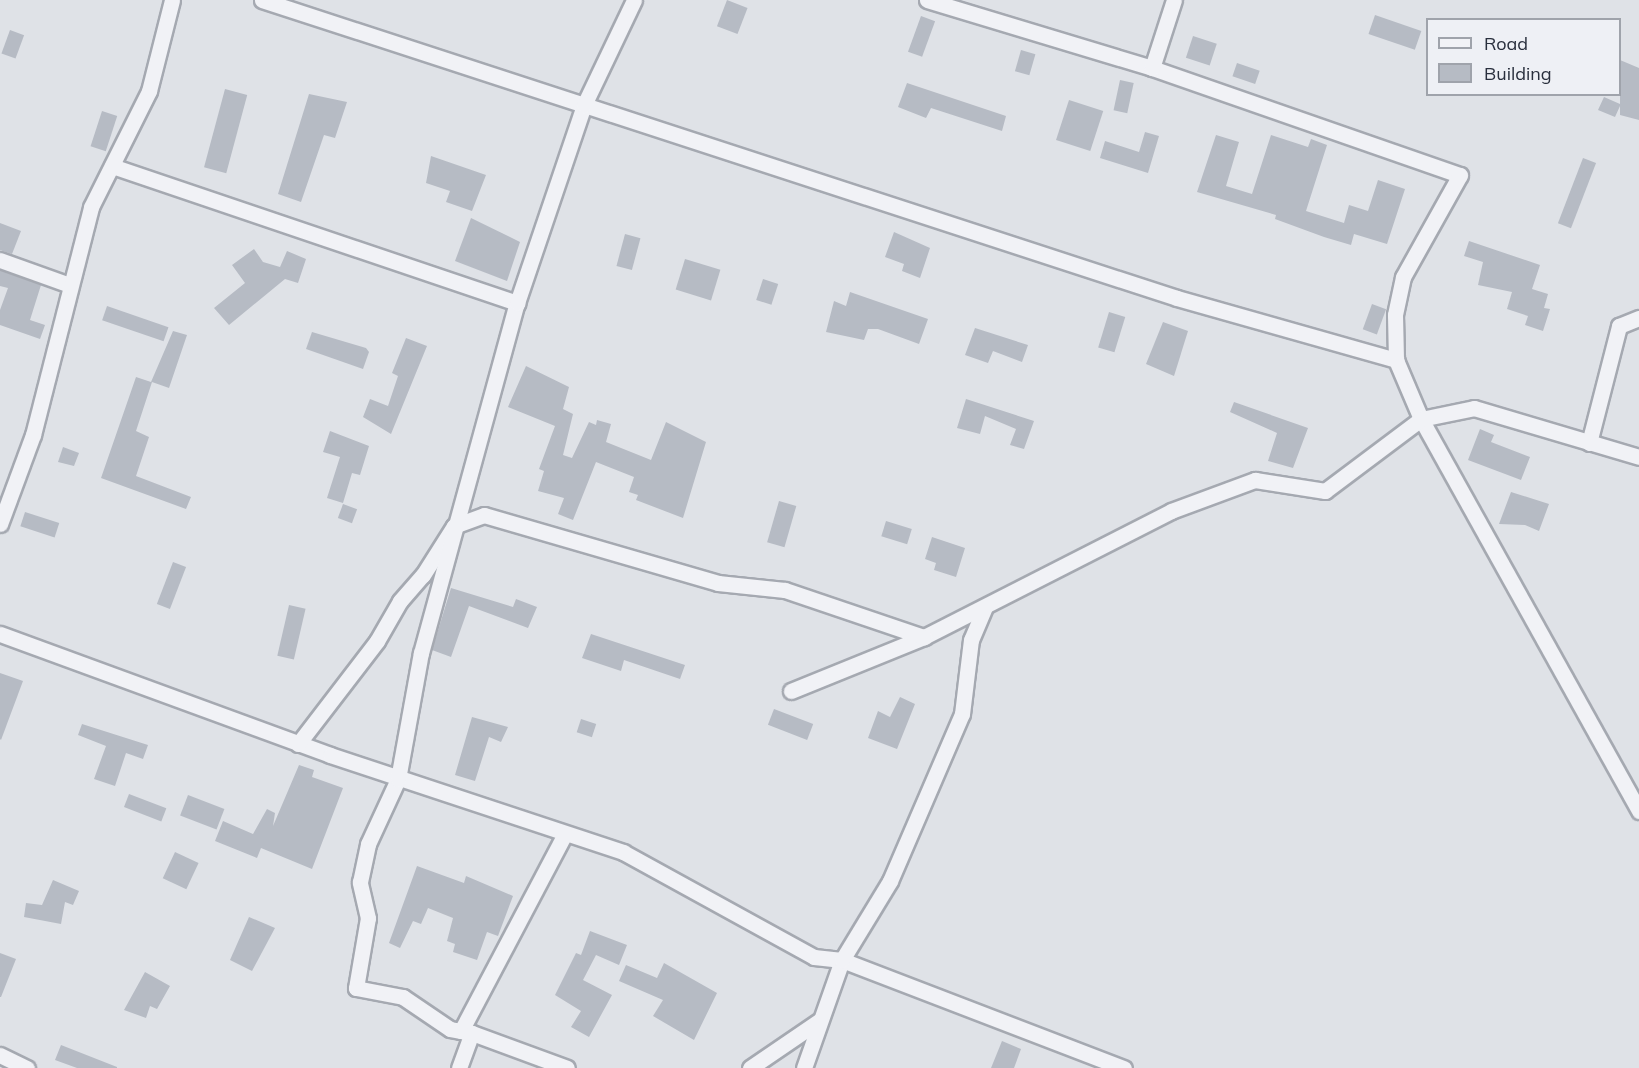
<!DOCTYPE html>
<style>
body{margin:0}
#map{position:relative;width:1639px;height:1068px;overflow:hidden;background:#dfe2e7;font-family:Mulish,sans-serif}
div>[style]{position:absolute}
[style*='--x']{left:calc(var(--x)*1px);top:calc(var(--y)*1px);width:calc(var(--w)*1px);rotate:calc(var(--a)*1deg)}
.building>*{inset:0;background:#b6bbc4;transform-origin:0 0}
.roads{filter:drop-shadow(2px 0 #a5a9b1) drop-shadow(-2px 0 #a5a9b1) drop-shadow(0 2px #a5a9b1) drop-shadow(0 -2px #a5a9b1)}
.street>*{height:15px;margin:-7.5px;padding:0 7.5px;transform-origin:7.5px;border-radius:7.5px;background:#f1f2f6}
span{translate:-50% -50%;white-space:nowrap;text-align:center;line-height:1.15;-webkit-text-stroke:4.5px #eef0f5;paint-order:stroke}
.legend{position:absolute;left:1426px;top:18px;width:195px;height:78px;box-sizing:border-box;background:#eef0f5;border:2px solid #9fa3ab;margin:0;padding:8px 10px;list-style:none;font-size:18px;color:#292f3d}
.legend li{display:flex;align-items:center;gap:12px;height:30px}
.legend b{width:30px;border:2px solid #9fa3ab}
</style>
<div id="map">
<div class="building">
<div style="left:727px;top:0;width:22px;height:28px;rotate:21deg"></div>
<div style="left:1375px;top:15px;width:49px;height:20px;rotate:19deg"></div>
<div style="left:921px;top:16px;width:15px;height:38px;rotate:20deg"></div>
<div style="left:10px;top:30px;width:15px;height:25px;rotate:20deg"></div>
<div style="left:1193px;top:36px;width:25px;height:23px;rotate:18deg"></div>
<div style="left:1021px;top:50px;width:15px;height:22px;rotate:16deg"></div>
<div style="clip-path:polygon(1620px 60px,1639px 68px,1639px 120px,1620px 115px,1620px 106px,1615px 117px,1598px 110px,1604px 97px,1620px 104px)"></div>
<div style="left:1237px;top:63px;width:24px;height:14px;rotate:19deg"></div>
<div style="left:1120px;top:80px;width:14px;height:31px;rotate:12deg"></div>
<div style="clip-path:polygon(907px 83px,1006px 116px,1002px 131px,931px 108px,926px 118px,898px 107px)"></div>
<div style="left:225px;top:89px;width:23px;height:81px;rotate:15deg"></div>
<div style="clip-path:polygon(309px 94px,347px 102px,335px 138px,324px 135px,301px 202px,278px 194px)"></div>
<div style="left:1069px;top:100px;width:36px;height:42px;rotate:18deg"></div>
<div style="left:102px;top:111px;width:16px;height:37px;rotate:18deg"></div>
<div style="clip-path:polygon(1145px 132px,1159px 136px,1148px 173px,1100px 158px,1105px 141px,1139px 152px)"></div>
<div style="clip-path:polygon(1216px 135px,1239px 142px,1226px 186px,1252px 194px,1271px 135px,1308px 147px,1311px 139px,1327px 145px,1306px 211px,1344px 223px,1349px 205px,1368px 211px,1378px 180px,1405px 189px,1387px 244px,1354px 234px,1351px 245px,1324px 237px,1275px 219px,1276px 215px,1197px 192px)"></div>
<div style="clip-path:polygon(431px 156px,486px 175px,472px 211px,446px 202px,450px 191px,426px 183px)"></div>
<div style="left:1583px;top:158px;width:14px;height:70px;rotate:21deg"></div>
<div style="clip-path:polygon(471px 218px,520px 242px,507px 281px,455px 261px)"></div>
<div style="clip-path:polygon(0 223px,21px 231px,12px 254px,0 250px)"></div>
<div style="clip-path:polygon(894px 232px,930px 248px,920px 278px,902px 271px,904px 264px,885px 257px)"></div>
<div style="left:625px;top:234px;width:16px;height:33px;rotate:15deg"></div>
<div style="clip-path:polygon(1469px 241px,1540px 265px,1532px 289px,1548px 294px,1544px 308px,1550px 309px,1543px 331px,1525px 325px,1528px 316px,1507px 309px,1512px 292px,1478px 285px,1483px 262px,1464px 256px)"></div>
<div style="clip-path:polygon(254px 249px,263px 262px,280px 267px,287px 251px,306px 259px,298px 283px,285px 279px,229px 325px,214px 308px,245px 283px,232px 265px)"></div>
<div style="left:685px;top:259px;width:37px;height:32px;rotate:17deg"></div>
<div style="clip-path:polygon(0 270px,41px 285px,30px 320px,45px 325px,40px 339px,0 325px,0 310px,8px 288px,0 286px)"></div>
<div style="left:763px;top:279px;width:16px;height:22px;rotate:18deg"></div>
<div style="clip-path:polygon(850px 292px,928px 319px,919px 344px,878px 329px,868px 329px,864px 340px,826px 332px,834px 301px,846px 306px)"></div>
<div style="left:1372px;top:304px;width:15px;height:27px;rotate:20deg"></div>
<div style="left:107px;top:306px;width:65px;height:15px;rotate:19deg"></div>
<div style="left:1109px;top:312px;width:17px;height:37px;rotate:17deg"></div>
<div style="clip-path:polygon(1163px 322px,1188px 331px,1174px 376px,1146px 364px)"></div>
<div style="clip-path:polygon(975px 328px,1028px 345px,1022px 362px,993px 351px,988px 363px,965px 355px)"></div>
<div style="clip-path:polygon(173px 331px,187px 335px,169px 388px,152px 382px,136px 431px,149px 437px,136px 476px,191px 497px,186px 509px,101px 478px,136px 377px,151px 382px)"></div>
<div style="clip-path:polygon(312px 332px,366px 348px,369px 352px,363px 369px,306px 349px)"></div>
<div style="clip-path:polygon(406px 338px,427px 346px,391px 434px,363px 417px,370px 399px,388px 406px,398px 376px,392px 373px)"></div>
<div style="clip-path:polygon(526px 366px,569px 387px,563px 409px,573px 414px,563px 455px,572px 458px,589px 422px,596px 425px,597px 420px,611px 424px,606px 442px,651px 460px,666px 422px,706px 442px,683px 518px,636px 500px,638px 495px,629px 492px,634px 477px,596px 462px,573px 520px,558px 514px,564px 498px,538px 491px,544px 471px,539px 469px,555px 426px,508px 407px)"></div>
<div style="clip-path:polygon(966px 399px,1034px 421px,1024px 449px,1010px 445px,1016px 429px,985px 416px,980px 434px,957px 428px)"></div>
<div style="clip-path:polygon(1234px 402px,1308px 428px,1293px 468px,1268px 461px,1277px 433px,1230px 412px)"></div>
<div style="clip-path:polygon(1480px 429px,1494px 435px,1491px 442px,1530px 457px,1521px 480px,1468px 460px)"></div>
<div style="clip-path:polygon(330px 431px,369px 446px,360px 475px,352px 473px,343px 503px,327px 498px,340px 457px,323px 452px)"></div>
<div style="clip-path:polygon(63px 447px,79px 453px,74px 466px,58px 462px)"></div>
<div style="clip-path:polygon(1511px 492px,1549px 504px,1539px 531px,1525px 525px,1499px 524px)"></div>
<div style="left:779px;top:501px;width:18px;height:43px;rotate:16deg"></div>
<div style="left:343px;top:504px;width:15px;height:15px;rotate:20deg"></div>
<div style="left:25px;top:512px;width:36px;height:15px;rotate:18deg"></div>
<div style="left:886px;top:521px;width:27px;height:16px;rotate:17deg"></div>
<div style="clip-path:polygon(932px 537px,965px 548px,956px 577px,934px 570px,936px 563px,925px 559px)"></div>
<div style="left:173px;top:562px;width:14px;height:45px;rotate:21deg"></div>
<div style="clip-path:polygon(451px 588px,513px 607px,516px 599px,537px 607px,528px 628px,469px 606px,451px 657px,432px 650px)"></div>
<div style="left:289px;top:605px;width:17px;height:52px;rotate:13deg"></div>
<div style="clip-path:polygon(591px 634px,685px 665px,680px 679px,624px 660px,621px 671px,582px 658px)"></div>
<div style="clip-path:polygon(0 673px,23px 681px,1px 740px,0 739px)"></div>
<div style="clip-path:polygon(900px 697px,915px 704px,897px 749px,868px 738px,878px 711px,890px 717px)"></div>
<div style="left:774px;top:709px;width:42px;height:17px;rotate:21deg"></div>
<div style="clip-path:polygon(472px 717px,508px 727px,501px 742px,489px 737px,475px 781px,455px 775px)"></div>
<div style="left:581px;top:719px;width:16px;height:14px;rotate:18deg"></div>
<div style="clip-path:polygon(82px 724px,148px 745px,143px 759px,126px 753px,115px 786px,94px 779px,106px 746px,78px 735px)"></div>
<div style="clip-path:polygon(299px 765px,314px 770px,312px 777px,343px 788px,312px 869px,261px 848px,257px 858px,215px 841px,223px 821px,253px 834px,267px 809px,275px 813px,273px 826px)"></div>
<div style="left:129px;top:794px;width:40px;height:14px;rotate:21deg"></div>
<div style="left:188px;top:795px;width:39px;height:22px;rotate:21deg"></div>
<div style="left:175px;top:852px;width:26px;height:29px;rotate:25deg"></div>
<div style="clip-path:polygon(417px 866px,464px 883px,466px 876px,513px 896px,498px 936px,487px 932px,477px 960px,453px 952px,455px 944px,447px 941px,453px 918px,428px 908px,421px 924px,413px 921px,400px 948px,389px 943px)"></div>
<div style="clip-path:polygon(53px 880px,79px 891px,73px 905px,65px 902px,61px 924px,24px 917px,26px 903px,42px 905px)"></div>
<div style="clip-path:polygon(249px 917px,275px 928px,252px 971px,230px 960px)"></div>
<div style="clip-path:polygon(590px 931px,627px 945px,619px 965px,596px 955px,583px 980px,612px 995px,589px 1037px,571px 1027px,581px 1011px,555px 995px,576px 953px,581px 955px)"></div>
<div style="clip-path:polygon(0 953px,16px 959px,1px 997px,0 997px)"></div>
<div style="clip-path:polygon(664px 963px,717px 993px,694px 1040px,653px 1016px,663px 1000px,619px 981px,626px 965px,657px 978px)"></div>
<div style="clip-path:polygon(145px 972px,170px 986px,157px 1009px,150px 1006px,146px 1018px,124px 1010px)"></div>
<div style="clip-path:polygon(1002px 1041px,1021px 1049px,1014px 1068px,991px 1068px)"></div>
<div style="clip-path:polygon(61px 1045px,117px 1067px,117px 1068px,77px 1068px,55px 1060px)"></div>
</div>
<div class="roads">
<div class="street">
<div style="--x:262;--y:0;--w:962;--a:18.04"></div>
<div style="--x:1177;--y:298;--w:228;--a:15.8"></div>
<div style="--x:927;--y:0;--w:235;--a:16.8"></div>
<div style="--x:1152;--y:68;--w:326;--a:19.2"></div>
<div style="--x:1460;--y:175;--w:117;--a:119.2"></div>
<div style="--x:1403;--y:277;--w:39;--a:102"></div>
<div style="--x:1395;--y:315;--w:45;--a:88.7"></div>
<div style="--x:1396;--y:360;--w:64;--a:67"></div>
<div style="--x:1421;--y:419;--w:449;--a:60.9"></div>
<div style="--x:1152;--y:68;--w:71;--a:-72.1"></div>
<div style="--x:112;--y:166;--w:428;--a:18.7"></div>
<div style="--x:0;--y:260;--w:74;--a:19.7"></div>
<div style="--x:1589;--y:443;--w:121;--a:-75.6"></div>
<div style="--x:1619;--y:326;--w:22;--a:-22"></div>
<div style="--x:0;--y:524;--w:95;--a:-69.7"></div>
<div style="--x:33;--y:435;--w:235;--a:-75.7"></div>
<div style="--x:91;--y:207;--w:130;--a:-63.4"></div>
<div style="--x:149;--y:91;--w:94;--a:-75.8"></div>
<div style="--x:0;--y:634;--w:351;--a:20.1"></div>
<div style="--x:330;--y:755;--w:309;--a:18.3"></div>
<div style="--x:623;--y:852;--w:218;--a:28.8"></div>
<div style="--x:814;--y:957;--w:28;--a:6"></div>
<div style="--x:842;--y:960;--w:302;--a:21"></div>
<div style="--x:791;--y:691;--w:144;--a:-22.1"></div>
<div style="--x:924;--y:637;--w:277;--a:-27"></div>
<div style="--x:1171;--y:511;--w:90;--a:-20.3"></div>
<div style="--x:1255;--y:480;--w:71;--a:8.9"></div>
<div style="--x:1325;--y:491;--w:120;--a:-36.9"></div>
<div style="--x:1421;--y:419;--w:54;--a:-11.7"></div>
<div style="--x:1474;--y:408;--w:172;--a:16.5"></div>
<div style="--x:298;--y:744;--w:130;--a:-52.5"></div>
<div style="--x:377;--y:641;--w:46;--a:-60.1"></div>
<div style="--x:400;--y:601;--w:35;--a:-49"></div>
<div style="--x:423;--y:575;--w:58;--a:-57.7"></div>
<div style="--x:454;--y:526;--w:32;--a:-20"></div>
<div style="--x:484;--y:515;--w:244;--a:16.2"></div>
<div style="--x:718;--y:583;--w:67;--a:6"></div>
<div style="--x:785;--y:590;--w:147;--a:18.7"></div>
<div style="--x:461;--y:1031;--w:223;--a:-62.2"></div>
<div style="--x:472;--y:1033;--w:22;--a:-170"></div>
<div style="--x:450;--y:1029;--w:57;--a:-145.8"></div>
<div style="--x:403;--y:997;--w:48;--a:-169.2"></div>
<div style="--x:356;--y:988;--w:71;--a:-80.3"></div>
<div style="--x:368;--y:918;--w:37;--a:-103"></div>
<div style="--x:360;--y:882;--w:39;--a:-78"></div>
<div style="--x:368;--y:844;--w:72;--a:-65.2"></div>
<div style="--x:398;--y:779;--w:128;--a:-79.7"></div>
<div style="--x:421;--y:653;--w:363;--a:-74.7"></div>
<div style="--x:517;--y:303;--w:209;--a:-71.3"></div>
<div style="--x:584;--y:105;--w:116;--a:-64.5"></div>
<div style="--x:0;--y:1055;--w:30;--a:26"></div>
<div style="--x:459;--y:1068;--w:37;--a:-70"></div>
<div style="--x:472;--y:1033;--w:101;--a:20.2"></div>
<div style="--x:750;--y:1068;--w:83;--a:-34.3"></div>
<div style="--x:804;--y:1068;--w:114;--a:-70.6"></div>
<div style="--x:842;--y:960;--w:92;--a:-58.7"></div>
<div style="--x:890;--y:881;--w:182;--a:-66.7"></div>
<div style="--x:962;--y:714;--w:75;--a:-83.1"></div>
<div style="--x:971;--y:640;--w:36;--a:-67"></div>
</div>
</div>
<ul class="legend">
<li><b style="height:8px;background:#f1f2f6"></b>Road</li>
<li><b style="height:16px;background:#b6bbc4"></b>Building</li>
</ul>
</div>
